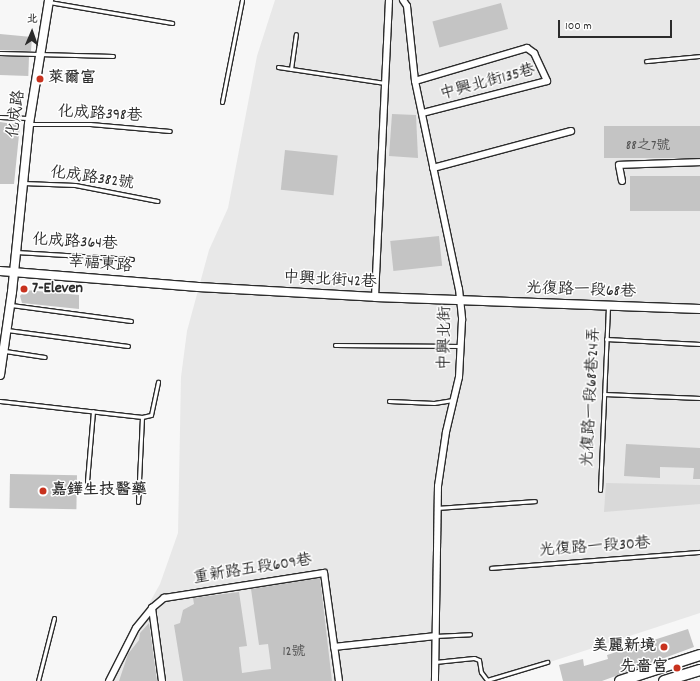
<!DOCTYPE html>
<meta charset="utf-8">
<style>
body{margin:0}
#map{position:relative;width:700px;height:681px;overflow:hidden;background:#f7f7f7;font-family:Dekko,"LXGW WenKai TC",sans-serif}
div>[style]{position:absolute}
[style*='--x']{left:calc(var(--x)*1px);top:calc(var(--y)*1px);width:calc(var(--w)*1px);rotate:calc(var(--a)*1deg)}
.built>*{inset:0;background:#e8e8e8}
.green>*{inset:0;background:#d9d9d9}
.building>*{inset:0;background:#c4c4c4;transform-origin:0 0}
.roads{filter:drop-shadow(1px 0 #2b2b2b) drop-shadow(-1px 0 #2b2b2b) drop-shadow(0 1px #2b2b2b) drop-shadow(0 -1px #2b2b2b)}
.service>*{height:3px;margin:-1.5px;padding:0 1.5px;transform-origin:1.5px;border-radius:1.5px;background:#fff}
.minor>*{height:6px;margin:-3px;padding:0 3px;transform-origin:3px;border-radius:3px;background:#fff}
.tertiary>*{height:8px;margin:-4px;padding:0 4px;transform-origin:4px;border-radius:4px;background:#fff}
.primary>*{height:10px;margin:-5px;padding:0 5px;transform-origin:5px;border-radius:5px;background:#fff}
.dots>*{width:11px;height:11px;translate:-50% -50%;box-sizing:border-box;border:2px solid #fff;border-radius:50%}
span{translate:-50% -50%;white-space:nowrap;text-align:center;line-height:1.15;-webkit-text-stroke:3px #fff;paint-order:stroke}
.number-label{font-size:14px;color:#515151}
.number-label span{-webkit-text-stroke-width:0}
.poi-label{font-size:16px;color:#2b2b2b;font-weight:700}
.left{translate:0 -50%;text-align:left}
.right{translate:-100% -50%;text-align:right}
.street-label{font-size:16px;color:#2b2b2b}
.north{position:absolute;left:12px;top:12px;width:40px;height:40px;-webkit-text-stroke:3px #fff;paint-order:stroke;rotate:2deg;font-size:11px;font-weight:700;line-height:16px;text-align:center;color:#2b2b2b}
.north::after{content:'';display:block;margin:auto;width:14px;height:18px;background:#2b2b2b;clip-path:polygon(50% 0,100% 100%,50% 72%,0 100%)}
.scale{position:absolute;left:558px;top:20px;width:114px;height:18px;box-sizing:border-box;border:2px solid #2b2b2b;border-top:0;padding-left:5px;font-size:12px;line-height:14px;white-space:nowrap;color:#2b2b2b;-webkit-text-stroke:3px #fff;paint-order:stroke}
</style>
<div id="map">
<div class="built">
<div style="clip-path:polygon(275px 0,700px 0,700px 613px,492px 681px,106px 681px,160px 584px,178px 533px,181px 377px,187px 331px,209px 250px,228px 208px,257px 56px)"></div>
</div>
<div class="green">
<div style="clip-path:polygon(606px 483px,700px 485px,700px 504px,604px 512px)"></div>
</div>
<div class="building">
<div style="left:501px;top:3px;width:27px;height:71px;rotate:75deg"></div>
<div style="clip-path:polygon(0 34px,32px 37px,31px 51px,0 50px)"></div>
<div style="left:0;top:56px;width:29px;height:19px;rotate:2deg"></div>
<div style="clip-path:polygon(392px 114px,416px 115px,418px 158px,389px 156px)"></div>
<div style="clip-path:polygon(0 122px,20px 125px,14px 184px,0 184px)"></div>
<div style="left:700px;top:126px;width:32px;height:96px;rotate:90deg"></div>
<div style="left:285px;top:150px;width:53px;height:40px;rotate:6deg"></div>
<div style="left:700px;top:176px;width:35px;height:70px;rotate:90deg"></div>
<div style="left:439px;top:236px;width:30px;height:49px;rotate:84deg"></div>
<div style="clip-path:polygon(26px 290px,79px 295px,79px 309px,22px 303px,20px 296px)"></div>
<div style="clip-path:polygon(626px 444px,700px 448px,700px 479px,693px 479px,694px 468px,660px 467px,660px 478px,624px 476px)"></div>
<div style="left:10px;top:474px;width:67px;height:34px;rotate:1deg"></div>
<div style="clip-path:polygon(320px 578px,332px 681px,183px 681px,174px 625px,180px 623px,183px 610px,194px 604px,193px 598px,239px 592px,247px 646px,239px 647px,242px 673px,262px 670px,271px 669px,270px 659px,268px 644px,259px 645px,251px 589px)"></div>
<div style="clip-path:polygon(149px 623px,157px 681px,119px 681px,128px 654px,139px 640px,140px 633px)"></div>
<div style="clip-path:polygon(688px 629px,694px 647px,602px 681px,563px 681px,559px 665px,583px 659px,584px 666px,608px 659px,607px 655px)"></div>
</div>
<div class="roads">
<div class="service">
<div style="--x:49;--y:2;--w:125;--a:9.7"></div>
<div style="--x:0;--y:53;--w:113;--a:1.5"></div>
<div style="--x:646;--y:61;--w:54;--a:-5.3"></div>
<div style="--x:278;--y:67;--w:108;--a:8.5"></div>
<div style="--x:291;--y:69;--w:35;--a:-82"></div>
<div style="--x:222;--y:102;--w:104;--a:-78.9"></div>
<div style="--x:0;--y:117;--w:28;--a:2"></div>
<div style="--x:29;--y:124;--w:61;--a:0"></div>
<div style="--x:90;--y:124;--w:80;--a:5"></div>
<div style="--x:23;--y:183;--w:52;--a:2.2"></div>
<div style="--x:75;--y:185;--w:84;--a:11"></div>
<div style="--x:16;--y:252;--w:116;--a:3.5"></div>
<div style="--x:11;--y:305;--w:121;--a:7.6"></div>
<div style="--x:7;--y:330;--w:122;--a:7.5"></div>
<div style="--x:606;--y:339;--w:94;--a:3"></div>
<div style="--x:335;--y:345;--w:126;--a:0.5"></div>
<div style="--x:5;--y:351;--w:40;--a:8.5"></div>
<div style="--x:604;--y:394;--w:96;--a:2.4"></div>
<div style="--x:0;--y:401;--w:143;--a:6.4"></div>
<div style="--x:142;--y:417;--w:9;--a:-13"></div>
<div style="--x:151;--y:415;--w:34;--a:-78"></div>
<div style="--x:389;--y:401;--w:45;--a:2.5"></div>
<div style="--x:434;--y:403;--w:19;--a:-9"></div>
<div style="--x:87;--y:481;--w:70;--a:-85.1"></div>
<div style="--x:600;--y:490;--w:184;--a:-87.5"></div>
<div style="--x:138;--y:502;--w:85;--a:-87.3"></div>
<div style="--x:438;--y:508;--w:97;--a:-4.1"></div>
<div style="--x:491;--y:568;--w:210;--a:-4.4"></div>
<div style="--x:435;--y:636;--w:35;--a:-3"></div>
<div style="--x:435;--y:662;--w:39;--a:-6"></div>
<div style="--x:474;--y:658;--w:5;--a:22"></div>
<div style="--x:479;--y:660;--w:12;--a:81"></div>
<div style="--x:481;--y:672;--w:10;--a:53"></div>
<div style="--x:487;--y:680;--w:63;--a:-16.7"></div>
<div style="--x:38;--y:681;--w:65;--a:-75.7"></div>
</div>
<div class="minor">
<div style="--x:403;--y:0;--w:7;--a:56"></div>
<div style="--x:407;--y:6;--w:75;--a:83.9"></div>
<div style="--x:415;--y:81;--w:213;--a:78.1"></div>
<div style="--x:459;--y:289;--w:31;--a:84"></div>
<div style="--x:462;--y:320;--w:57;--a:93"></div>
<div style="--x:459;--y:377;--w:57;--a:103.3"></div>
<div style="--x:446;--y:432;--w:55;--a:98.4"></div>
<div style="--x:438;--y:486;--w:195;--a:90.9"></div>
<div style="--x:415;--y:81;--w:117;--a:-16.4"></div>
<div style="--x:527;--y:48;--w:9;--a:36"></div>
<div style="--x:534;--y:53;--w:31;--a:65"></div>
<div style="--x:547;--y:81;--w:129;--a:165.6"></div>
<div style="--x:433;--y:168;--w:143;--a:-15"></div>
<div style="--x:622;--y:181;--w:16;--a:-101"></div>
<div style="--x:619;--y:165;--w:81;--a:-2.1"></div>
<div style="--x:375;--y:297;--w:297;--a:-87.3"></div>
<div style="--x:334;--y:647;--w:102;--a:-6.2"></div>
<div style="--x:109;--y:681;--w:59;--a:-63"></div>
<div style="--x:136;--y:628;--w:26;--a:-51"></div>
<div style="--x:162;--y:681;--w:74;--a:-97.8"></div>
<div style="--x:152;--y:608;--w:16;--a:-40"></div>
<div style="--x:164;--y:598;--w:162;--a:-8.9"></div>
<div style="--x:324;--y:573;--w:109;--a:82.1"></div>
</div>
<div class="tertiary">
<div style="--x:0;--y:271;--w:199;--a:4.6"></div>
<div style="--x:198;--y:287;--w:177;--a:3.2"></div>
<div style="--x:375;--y:297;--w:325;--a:2.1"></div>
<div style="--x:0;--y:375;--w:84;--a:-81.8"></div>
<div style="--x:12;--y:292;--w:169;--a:-84.2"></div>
<div style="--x:29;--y:124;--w:126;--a:-80.8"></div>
</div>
<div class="primary">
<div style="--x:620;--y:681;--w:84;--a:-18"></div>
<div style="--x:664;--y:681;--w:38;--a:-17"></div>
</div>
</div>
<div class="dots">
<div style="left:40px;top:79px;background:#c8321e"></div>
<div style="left:24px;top:289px;background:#c8321e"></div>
<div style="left:43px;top:491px;background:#c8321e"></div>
<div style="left:664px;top:647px;background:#c8321e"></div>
<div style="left:677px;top:668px;background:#c8321e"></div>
</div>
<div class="number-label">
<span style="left:648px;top:146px">88之7號</span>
<span style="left:294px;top:652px">12號</span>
</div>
<div class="poi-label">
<span class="left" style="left:48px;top:79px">萊爾富</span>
<span class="left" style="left:32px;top:289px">7-Eleven</span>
<span class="left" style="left:51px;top:491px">嘉鏵生技醫藥</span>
<span class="right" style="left:656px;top:647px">美麗新境</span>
<span class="right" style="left:668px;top:668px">先嗇宮</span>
</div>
<div class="street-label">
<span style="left:488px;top:83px;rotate:-15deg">中興北街135巷</span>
<span style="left:17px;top:114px;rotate:-82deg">化成路</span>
<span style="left:100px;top:115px;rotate:3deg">化成路398巷</span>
<span style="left:92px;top:179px;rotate:8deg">化成路382號</span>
<span style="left:75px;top:243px;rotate:3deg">化成路364巷</span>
<span style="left:100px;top:265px;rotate:5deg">幸福東路</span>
<span style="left:330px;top:281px;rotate:3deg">中興北街42巷</span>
<span style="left:581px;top:291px;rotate:2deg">光復路一段68巷</span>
<span style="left:446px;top:338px;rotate:-89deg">中興北街</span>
<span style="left:592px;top:397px;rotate:-87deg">光復路一段68巷24弄</span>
<span style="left:595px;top:548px;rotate:-4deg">光復路一段30巷</span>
<span style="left:253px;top:570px;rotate:-9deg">重新路五段609巷</span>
</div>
<div class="north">北</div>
<div class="scale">100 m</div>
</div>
